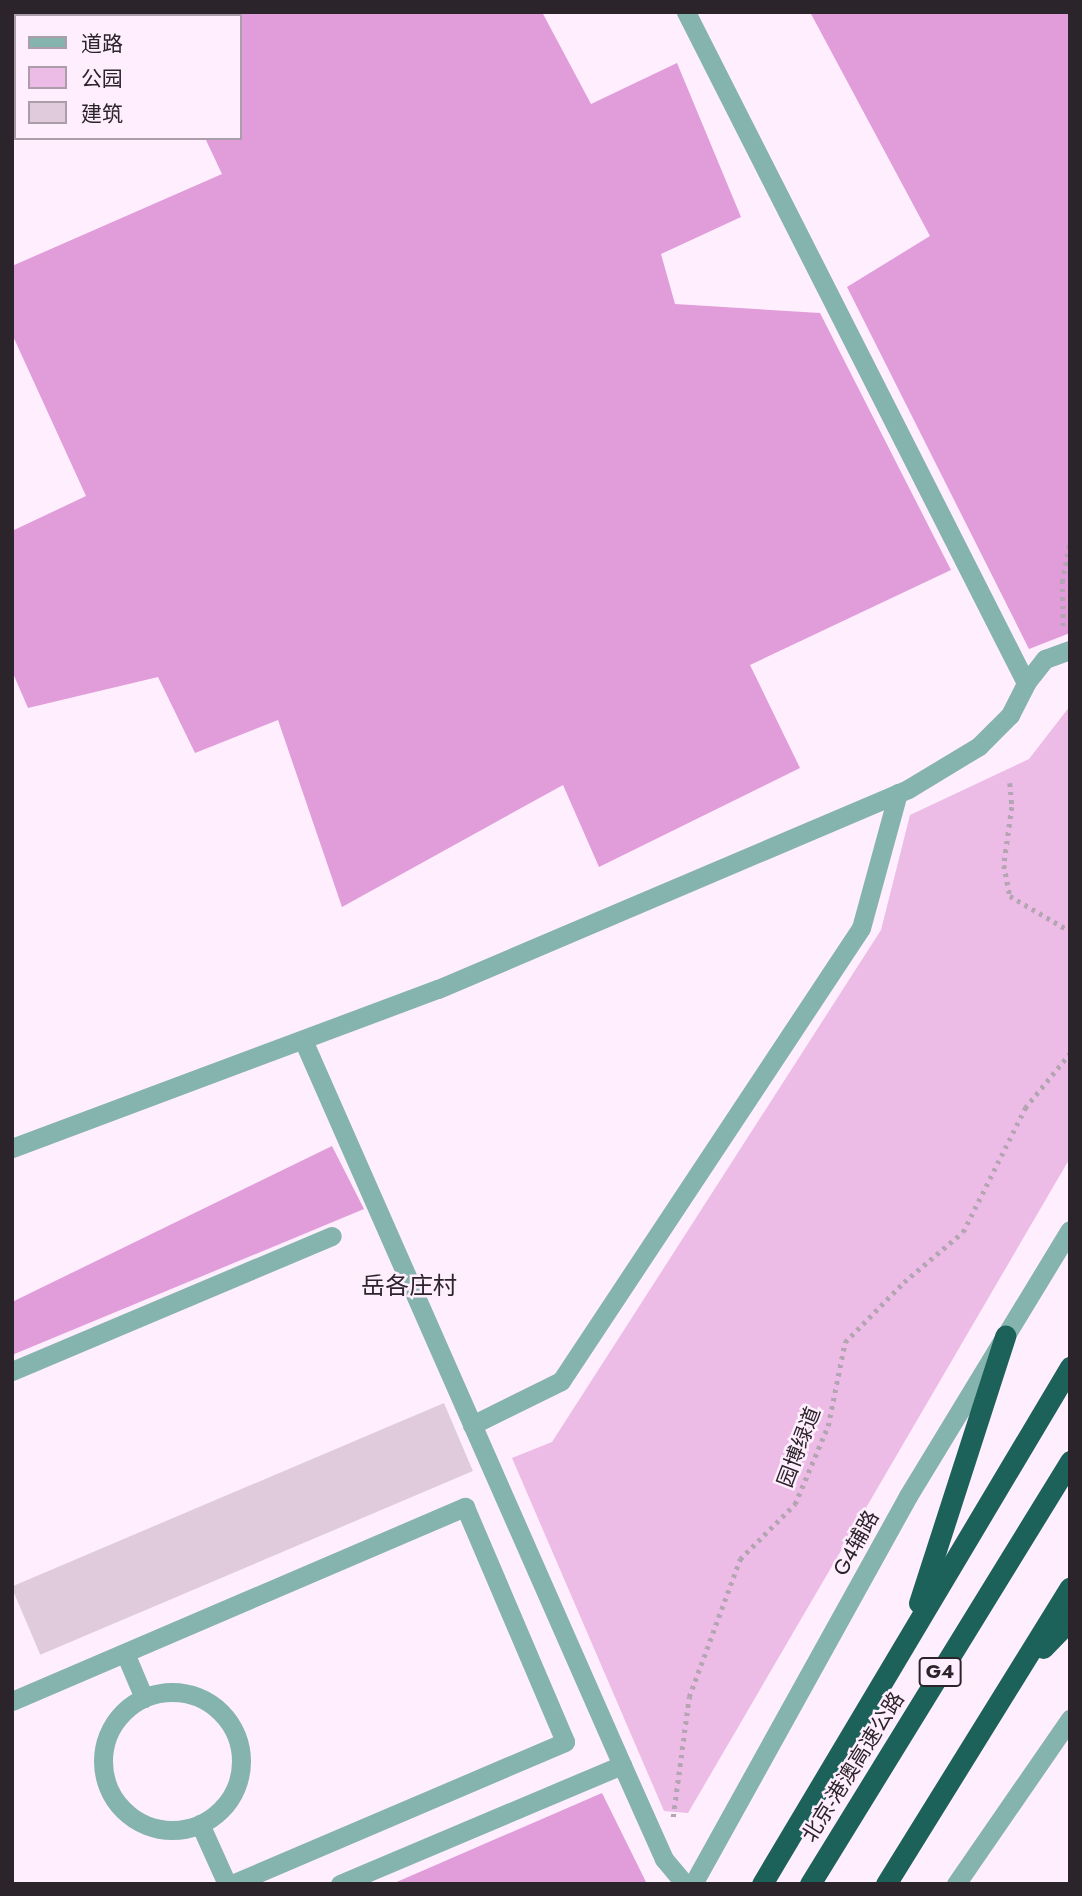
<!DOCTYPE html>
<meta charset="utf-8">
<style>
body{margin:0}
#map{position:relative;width:1082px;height:1896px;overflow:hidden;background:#ffeefd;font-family:Jost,"Noto Sans SC",sans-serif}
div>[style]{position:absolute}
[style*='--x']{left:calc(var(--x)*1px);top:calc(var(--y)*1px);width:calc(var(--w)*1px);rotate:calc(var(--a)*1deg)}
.green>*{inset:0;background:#ecbce6}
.forest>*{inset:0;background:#e09dda}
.building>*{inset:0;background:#e0cbdd;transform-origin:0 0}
.path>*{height:4.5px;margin-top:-2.25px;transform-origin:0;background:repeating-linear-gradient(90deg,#b3a5b1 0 3.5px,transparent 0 8.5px)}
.minor>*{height:19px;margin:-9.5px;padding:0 9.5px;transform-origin:9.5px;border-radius:9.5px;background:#85b3ae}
.minor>.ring{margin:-9.5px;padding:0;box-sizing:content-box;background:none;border:19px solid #85b3ae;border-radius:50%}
.tertiary>*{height:19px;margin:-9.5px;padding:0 9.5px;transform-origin:9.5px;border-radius:9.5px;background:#85b3ae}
.motorway>*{height:21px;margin:-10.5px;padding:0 10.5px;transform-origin:10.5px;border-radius:10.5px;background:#1d615b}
span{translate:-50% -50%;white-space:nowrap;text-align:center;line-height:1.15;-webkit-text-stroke:5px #ffeefd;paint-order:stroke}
.shield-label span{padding:2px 5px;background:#ffeefd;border:2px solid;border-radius:5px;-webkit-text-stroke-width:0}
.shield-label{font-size:19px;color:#2c242b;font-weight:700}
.street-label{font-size:21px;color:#2c242b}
.quarter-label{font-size:24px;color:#2c242b}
.frame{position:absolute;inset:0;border:14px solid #2c242b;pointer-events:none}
.legend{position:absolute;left:14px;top:14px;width:228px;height:126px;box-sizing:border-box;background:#ffeefd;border:2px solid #ab9da9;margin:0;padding:9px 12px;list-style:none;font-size:21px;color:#2c242b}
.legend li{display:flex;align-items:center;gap:14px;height:35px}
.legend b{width:35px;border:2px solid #ab9da9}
</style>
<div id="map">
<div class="green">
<div style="clip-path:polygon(1070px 706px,1070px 1158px,688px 1813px,664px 1811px,512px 1458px,552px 1442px,881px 930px,910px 815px,1029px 759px)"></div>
</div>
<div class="forest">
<div style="clip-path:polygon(145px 12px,542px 12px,591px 104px,677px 63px,741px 217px,661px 254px,675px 304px,820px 313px,951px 570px,750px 665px,800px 768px,599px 867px,563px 785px,342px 907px,278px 720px,195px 753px,158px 677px,28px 708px,12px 671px,12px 531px,86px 496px,12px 334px,12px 266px,222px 174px,205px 138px,240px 138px,240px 16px)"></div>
<div style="clip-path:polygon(810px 12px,1070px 12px,1070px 633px,1029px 649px,847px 287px,930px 236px)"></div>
<div style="clip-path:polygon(332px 1146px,364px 1209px,12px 1355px,12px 1302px)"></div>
<div style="clip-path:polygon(602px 1793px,647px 1884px,392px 1884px)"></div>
</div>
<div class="building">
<div style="left:444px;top:1403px;width:74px;height:470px;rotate:67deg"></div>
</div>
<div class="path">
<div style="--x:1063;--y:626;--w:44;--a:-91.3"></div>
<div style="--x:1062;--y:582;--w:42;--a:-79"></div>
<div style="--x:1010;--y:783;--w:24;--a:85"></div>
<div style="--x:1012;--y:807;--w:59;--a:97.9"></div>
<div style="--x:1004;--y:865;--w:32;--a:79"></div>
<div style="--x:1010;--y:896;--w:69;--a:30.3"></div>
<div style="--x:673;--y:1817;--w:121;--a:-82.4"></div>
<div style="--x:689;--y:1697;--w:147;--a:-69.7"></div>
<div style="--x:740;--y:1559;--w:78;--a:-45"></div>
<div style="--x:795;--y:1504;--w:85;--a:-67.1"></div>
<div style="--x:828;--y:1426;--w:86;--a:-78.6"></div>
<div style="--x:845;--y:1342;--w:84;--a:-45.5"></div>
<div style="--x:904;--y:1282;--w:77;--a:-40.3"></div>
<div style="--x:963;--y:1232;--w:139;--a:-63.4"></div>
<div style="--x:1025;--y:1108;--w:71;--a:-50.7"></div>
</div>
<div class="minor">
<div style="--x:686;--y:12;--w:752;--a:63.13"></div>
<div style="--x:303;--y:1040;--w:792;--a:66.25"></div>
<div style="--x:12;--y:1148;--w:455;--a:-20.5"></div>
<div style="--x:438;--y:989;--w:511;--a:-23.05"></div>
<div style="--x:908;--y:789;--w:83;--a:-31.2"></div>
<div style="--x:979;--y:746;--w:44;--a:-45"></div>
<div style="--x:1010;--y:715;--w:36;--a:-63"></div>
<div style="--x:1026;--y:683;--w:31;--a:-52"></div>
<div style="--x:1045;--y:659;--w:27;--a:-20"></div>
<div style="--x:12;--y:1371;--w:347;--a:-22.9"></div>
<div style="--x:472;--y:1425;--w:99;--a:-26.3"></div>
<div style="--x:561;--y:1381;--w:543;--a:-56.49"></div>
<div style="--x:861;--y:928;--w:140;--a:-74.7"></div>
<div style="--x:125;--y:1653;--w:49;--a:67.1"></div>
<div class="ring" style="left:103px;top:1692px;width:119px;height:119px"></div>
<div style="--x:12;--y:1701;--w:493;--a:-23.2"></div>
<div style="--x:465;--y:1507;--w:255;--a:66.9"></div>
<div style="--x:565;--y:1742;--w:362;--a:156.9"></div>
<div style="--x:200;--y:1824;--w:66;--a:65.8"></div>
<div style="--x:340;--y:1884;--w:306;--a:-22.9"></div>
<div style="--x:622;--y:1765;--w:103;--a:65.9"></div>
<div style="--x:664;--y:1859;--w:33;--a:50"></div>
</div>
<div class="tertiary">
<div style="--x:693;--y:1884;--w:444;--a:-61"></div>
<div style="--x:908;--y:1496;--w:311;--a:-58.7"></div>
<div style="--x:956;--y:1884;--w:201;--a:-55.4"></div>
</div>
<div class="motorway">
<div style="--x:919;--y:1603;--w:281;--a:-72.1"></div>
<div style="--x:1043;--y:1648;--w:39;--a:-46"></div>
<div style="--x:762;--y:1884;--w:602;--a:-59.22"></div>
<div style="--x:810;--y:1884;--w:497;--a:-58.4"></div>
<div style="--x:886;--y:1884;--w:349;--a:-58.2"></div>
</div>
<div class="shield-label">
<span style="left:940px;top:1672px">G4</span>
</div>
<div class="street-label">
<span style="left:799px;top:1447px;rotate:-69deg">园博绿道</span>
<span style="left:856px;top:1543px;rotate:-61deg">G4辅路</span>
<span style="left:853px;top:1767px;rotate:-58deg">北京-港澳高速公路</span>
</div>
<div class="quarter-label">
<span style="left:409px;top:1286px">岳各庄村</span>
</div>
<div class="frame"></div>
<ul class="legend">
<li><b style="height:9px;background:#85b3ae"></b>道路</li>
<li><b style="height:19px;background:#ecbce6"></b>公园</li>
<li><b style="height:19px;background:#e0cbdd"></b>建筑</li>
</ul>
</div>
